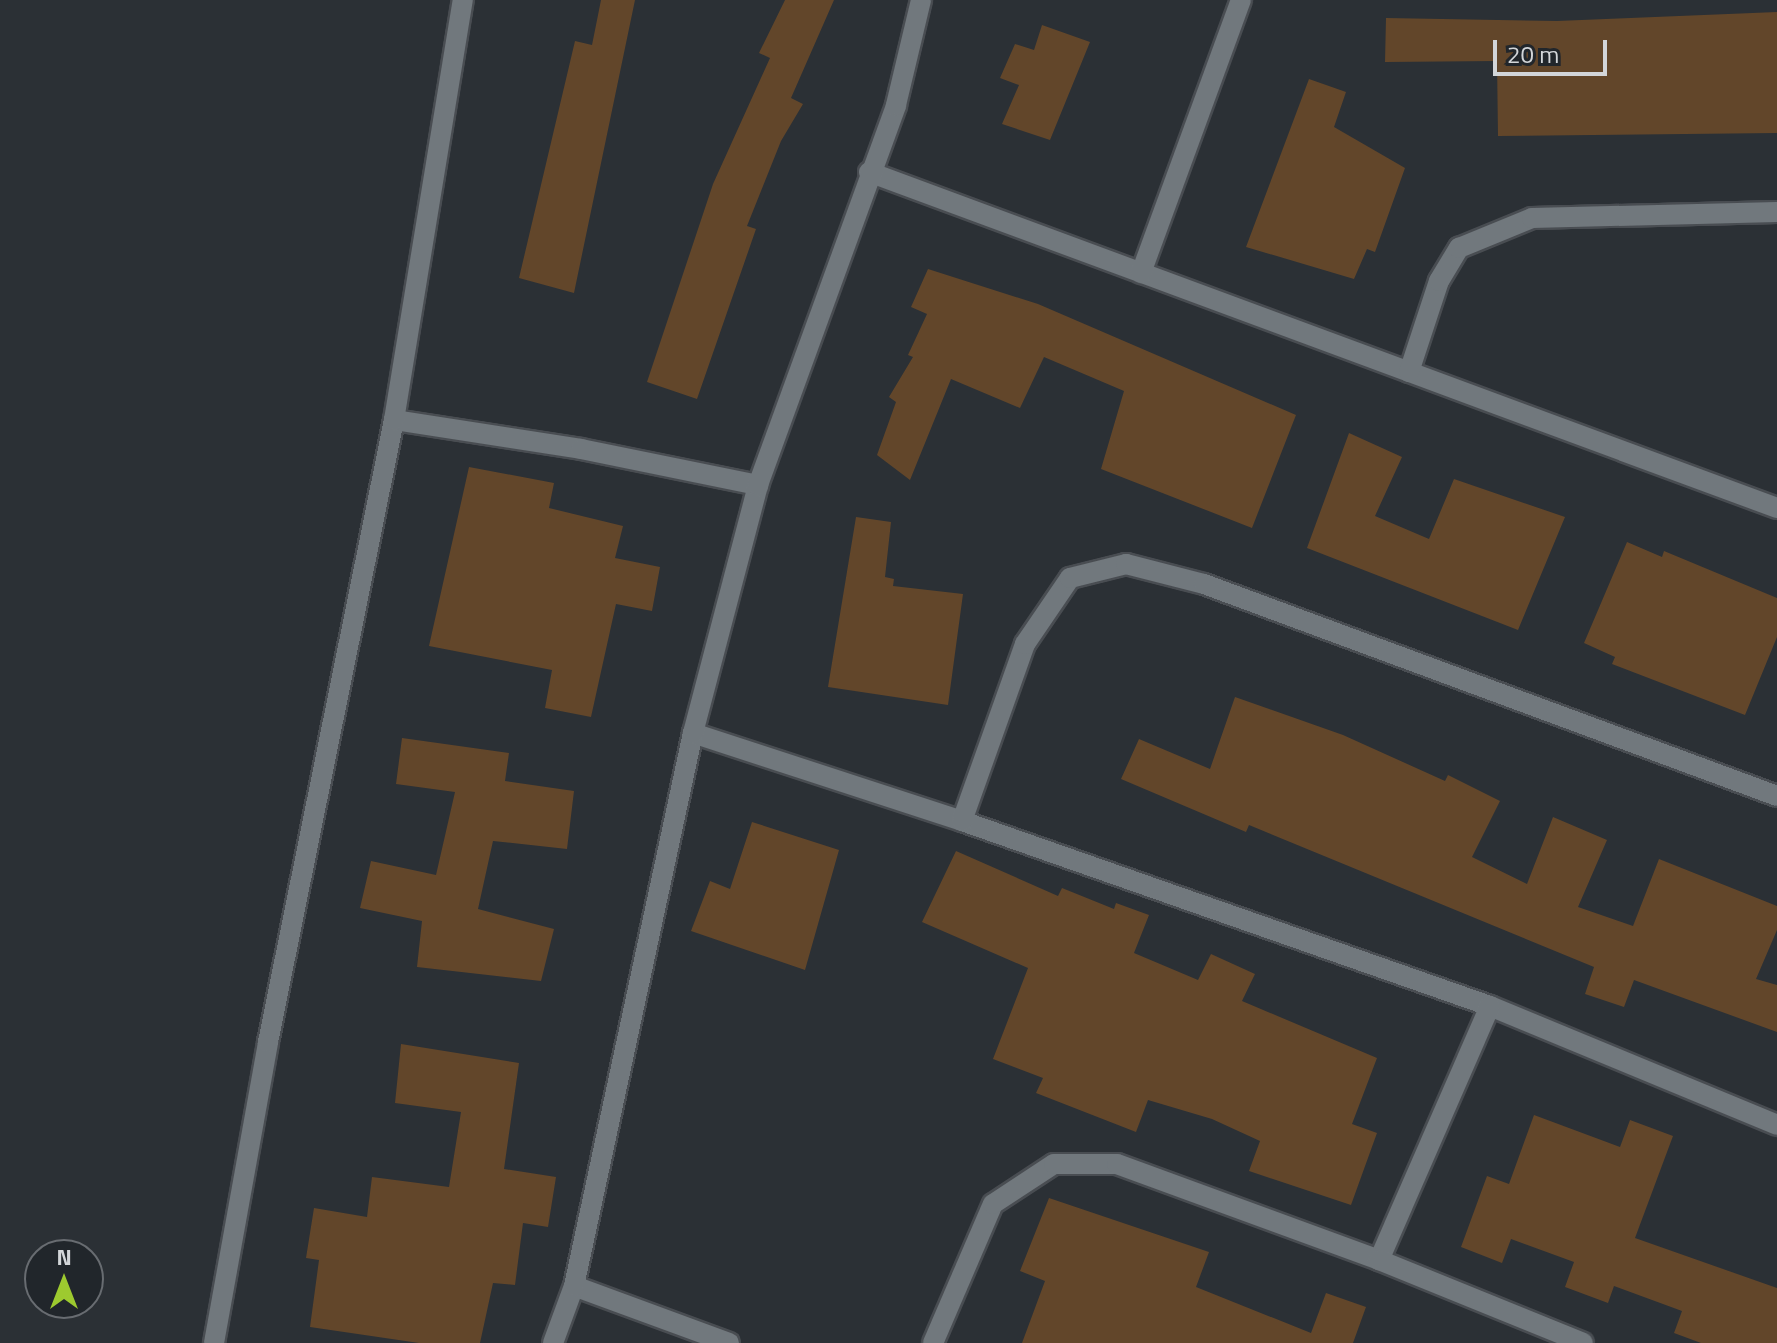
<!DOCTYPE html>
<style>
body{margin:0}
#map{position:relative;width:1777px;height:1343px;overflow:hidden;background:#2b3035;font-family:"Titillium Web",sans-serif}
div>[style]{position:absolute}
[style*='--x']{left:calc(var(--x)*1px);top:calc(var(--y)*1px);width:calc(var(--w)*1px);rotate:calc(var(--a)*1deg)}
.building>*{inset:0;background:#62462a}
.roads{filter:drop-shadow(2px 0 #494d52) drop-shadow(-2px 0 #494d52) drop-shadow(0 2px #494d52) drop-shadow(0 -2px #494d52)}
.minor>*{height:20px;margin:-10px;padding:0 10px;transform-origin:10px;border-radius:10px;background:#71787d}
span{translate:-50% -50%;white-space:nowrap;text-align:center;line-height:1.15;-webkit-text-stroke:7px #21262b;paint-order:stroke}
.north{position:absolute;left:24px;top:1239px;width:80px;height:80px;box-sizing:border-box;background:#21262b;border:2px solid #686c71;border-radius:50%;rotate:0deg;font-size:22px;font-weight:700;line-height:32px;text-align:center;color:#d3d6d9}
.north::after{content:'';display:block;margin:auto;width:28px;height:36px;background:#9dca2f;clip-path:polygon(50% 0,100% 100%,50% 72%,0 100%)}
.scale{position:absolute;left:1493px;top:40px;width:114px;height:36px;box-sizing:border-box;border:4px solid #d3d6d9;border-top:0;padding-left:10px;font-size:24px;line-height:28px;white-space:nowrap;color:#d3d6d9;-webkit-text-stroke:6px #21262b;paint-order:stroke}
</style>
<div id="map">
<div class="building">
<div style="clip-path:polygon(601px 0,635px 0,574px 293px,519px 278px,575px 41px,592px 45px)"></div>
<div style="clip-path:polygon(785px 0,834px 0,791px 98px,803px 104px,781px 141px,747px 226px,756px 229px,697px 399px,647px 382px,713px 184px,770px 58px,759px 53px)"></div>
<div style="clip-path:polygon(1777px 12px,1777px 133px,1498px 136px,1497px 61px,1385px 62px,1386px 18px,1557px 21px)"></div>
<div style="clip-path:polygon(1042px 25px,1090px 42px,1050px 140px,1002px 124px,1019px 85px,1000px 78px,1015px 44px,1034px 50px)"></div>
<div style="clip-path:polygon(1309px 79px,1346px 92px,1334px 127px,1405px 168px,1375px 252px,1367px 249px,1354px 279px,1246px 247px)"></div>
<div style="clip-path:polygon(928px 269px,1038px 304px,1296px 415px,1252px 528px,1101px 469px,1124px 391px,1044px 357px,1020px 408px,951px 379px,910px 480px,877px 455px,896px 402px,889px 397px,913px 357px,908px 355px,927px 314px,911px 307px)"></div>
<div style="clip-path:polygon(1349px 433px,1402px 457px,1375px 516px,1429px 539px,1454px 479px,1565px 517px,1518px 630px,1307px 548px)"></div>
<div style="clip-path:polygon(469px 467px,554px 483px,549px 508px,623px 526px,615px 558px,660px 567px,652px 611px,616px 604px,591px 717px,545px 708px,552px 670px,429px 646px)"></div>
<div style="clip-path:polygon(856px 517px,891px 522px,885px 577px,894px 579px,893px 586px,963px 594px,948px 705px,828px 687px)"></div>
<div style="clip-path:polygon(1627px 542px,1662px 557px,1664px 551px,1777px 598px,1777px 637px,1745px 715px,1612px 664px,1615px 657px,1584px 643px)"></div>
<div style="clip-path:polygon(1235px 697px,1343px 735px,1445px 781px,1448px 775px,1500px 801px,1472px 857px,1527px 884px,1553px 817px,1607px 840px,1578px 907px,1633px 926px,1659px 859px,1777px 906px,1777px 930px,1756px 979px,1777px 985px,1777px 1032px,1634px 980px,1624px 1007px,1585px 994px,1594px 967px,1249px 825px,1246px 832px,1121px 779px,1139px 739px,1210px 769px)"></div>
<div style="clip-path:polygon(402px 738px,509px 753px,505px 781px,574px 791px,567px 849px,493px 841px,478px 909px,554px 929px,541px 981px,417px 967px,422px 921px,360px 908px,371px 861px,436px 875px,455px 792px,396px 784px)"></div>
<div style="clip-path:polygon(752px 822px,839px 850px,805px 970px,691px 931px,710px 881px,730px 889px)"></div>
<div style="clip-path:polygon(956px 851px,1058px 896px,1062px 888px,1114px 909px,1116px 903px,1149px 915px,1134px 953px,1198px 980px,1211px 954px,1255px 974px,1242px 1001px,1377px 1058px,1352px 1124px,1377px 1133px,1351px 1205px,1249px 1171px,1260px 1141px,1212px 1119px,1148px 1100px,1136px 1132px,1036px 1093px,1043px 1078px,993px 1059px,1028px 968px,922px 922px)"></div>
<div style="clip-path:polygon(401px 1044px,519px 1063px,504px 1169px,556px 1177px,548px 1227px,523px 1223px,515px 1285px,493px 1283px,480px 1343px,419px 1343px,310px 1327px,319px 1260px,306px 1258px,314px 1208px,367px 1217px,372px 1177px,449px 1187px,461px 1112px,395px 1103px)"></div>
<div style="clip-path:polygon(1534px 1115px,1620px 1147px,1630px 1120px,1673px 1136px,1635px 1238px,1777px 1288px,1777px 1343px,1701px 1343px,1674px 1333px,1682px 1311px,1614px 1286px,1608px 1303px,1565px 1287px,1574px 1262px,1511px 1239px,1502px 1263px,1461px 1247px,1487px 1176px,1509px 1184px)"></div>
<div style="clip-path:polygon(1049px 1198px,1209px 1252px,1196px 1287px,1311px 1333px,1326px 1293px,1366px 1307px,1353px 1343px,1022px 1343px,1045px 1281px,1020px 1271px)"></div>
</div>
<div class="roads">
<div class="minor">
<div style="--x:869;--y:172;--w:968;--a:20.31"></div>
<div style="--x:1141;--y:273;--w:291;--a:-69.9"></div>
<div style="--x:1409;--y:372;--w:96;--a:-71.8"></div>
<div style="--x:1439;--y:281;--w:39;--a:-59"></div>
<div style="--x:1459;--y:248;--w:79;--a:-22.3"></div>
<div style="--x:1532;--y:218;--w:245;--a:-1.4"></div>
<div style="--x:394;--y:420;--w:189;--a:8.8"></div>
<div style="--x:581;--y:449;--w:181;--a:11.5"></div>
<div style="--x:693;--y:733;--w:283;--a:18.1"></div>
<div style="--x:962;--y:821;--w:559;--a:19.31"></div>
<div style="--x:1490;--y:1006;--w:311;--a:22.5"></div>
<div style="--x:962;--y:821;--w:188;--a:-70.4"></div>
<div style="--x:1025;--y:644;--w:80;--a:-55.7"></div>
<div style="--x:1070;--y:578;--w:58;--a:-14"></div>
<div style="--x:1126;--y:564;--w:81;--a:14.4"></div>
<div style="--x:1204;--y:584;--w:611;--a:20.3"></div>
<div style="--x:1379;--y:1260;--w:277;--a:-66.4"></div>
<div style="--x:574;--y:1286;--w:165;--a:20.2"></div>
<div style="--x:214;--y:1343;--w:306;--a:-79.8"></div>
<div style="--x:268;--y:1042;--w:635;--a:-78.55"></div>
<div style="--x:394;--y:420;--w:426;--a:-80.7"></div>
<div style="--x:553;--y:1343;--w:61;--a:-69.8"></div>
<div style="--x:574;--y:1286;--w:566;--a:-77.86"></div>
<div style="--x:693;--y:733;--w:256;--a:-75.3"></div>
<div style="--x:758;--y:485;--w:404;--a:-70"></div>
<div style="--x:896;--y:105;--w:108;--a:-76.6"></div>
<div style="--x:933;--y:1343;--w:151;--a:-66.7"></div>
<div style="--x:993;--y:1204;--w:73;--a:-33.3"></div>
<div style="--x:1054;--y:1164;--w:63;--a:0"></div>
<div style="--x:1117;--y:1164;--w:279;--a:20.1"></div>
<div style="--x:1379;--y:1260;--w:220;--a:22.1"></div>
</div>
</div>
<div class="north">N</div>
<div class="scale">20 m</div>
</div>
